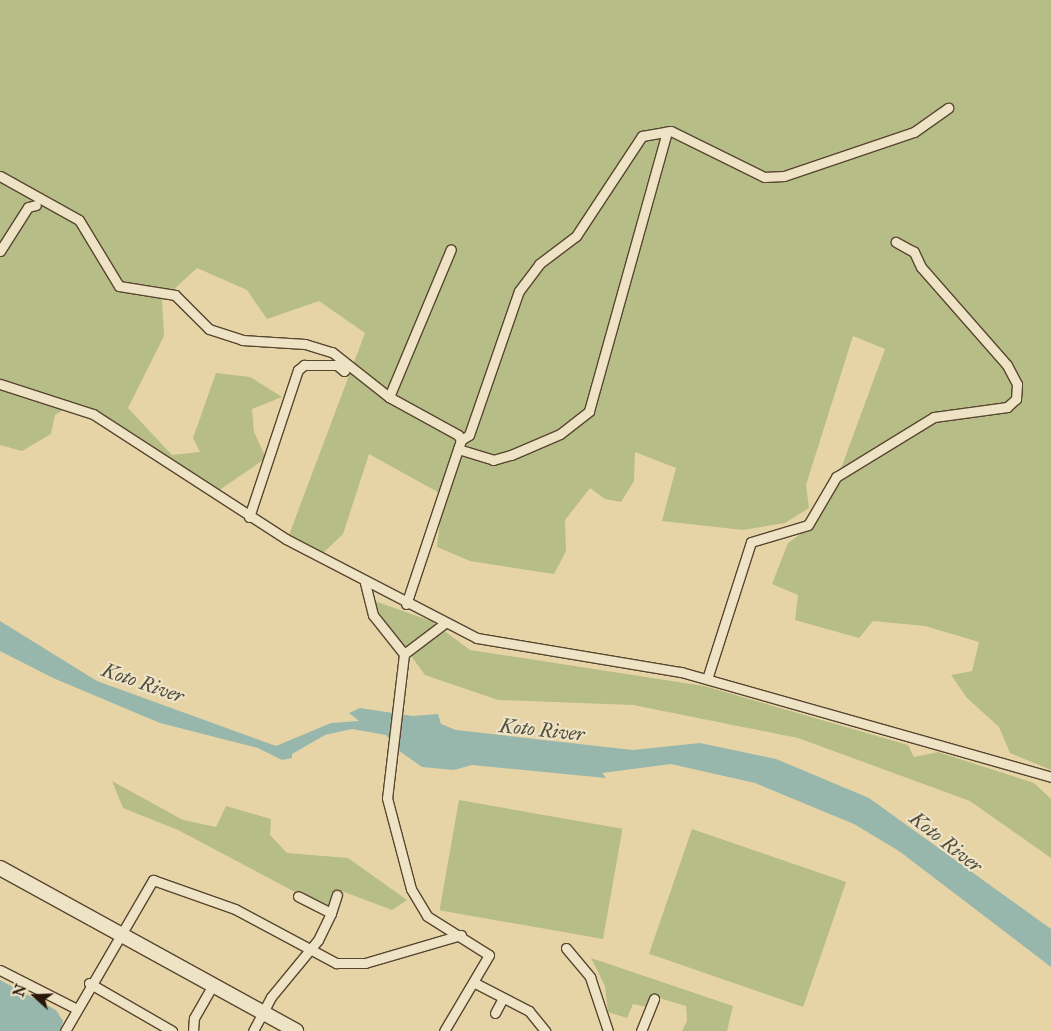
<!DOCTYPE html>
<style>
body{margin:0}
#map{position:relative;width:1051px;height:1031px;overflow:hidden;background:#e7d4a6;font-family:"IM FELL Great Primer",serif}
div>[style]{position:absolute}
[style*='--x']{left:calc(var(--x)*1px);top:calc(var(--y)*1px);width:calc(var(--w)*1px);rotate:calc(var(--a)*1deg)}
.green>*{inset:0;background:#b6bd87;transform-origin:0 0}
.water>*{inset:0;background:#97b7ac}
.roads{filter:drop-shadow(1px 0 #584630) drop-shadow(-1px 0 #584630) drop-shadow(0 1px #584630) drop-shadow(0 -1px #584630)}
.street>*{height:9px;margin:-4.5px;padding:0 4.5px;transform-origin:4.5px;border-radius:4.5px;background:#efe3c5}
.secondary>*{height:14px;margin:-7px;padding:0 7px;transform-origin:7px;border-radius:7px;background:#efe3c5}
span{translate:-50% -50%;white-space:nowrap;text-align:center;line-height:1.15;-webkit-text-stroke:4.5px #efe3c5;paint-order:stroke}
.water-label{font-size:20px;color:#4f4f41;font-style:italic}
.north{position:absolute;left:10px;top:971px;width:50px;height:50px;-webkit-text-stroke:4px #efe3c5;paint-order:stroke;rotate:290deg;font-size:14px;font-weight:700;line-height:20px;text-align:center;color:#281708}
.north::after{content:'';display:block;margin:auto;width:18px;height:22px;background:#281708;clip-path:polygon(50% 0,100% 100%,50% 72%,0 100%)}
</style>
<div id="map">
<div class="green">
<div style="clip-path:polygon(0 0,1051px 0,1051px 770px,1010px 753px,999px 727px,967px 698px,951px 675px,972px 671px,979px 642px,925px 626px,873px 621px,859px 638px,795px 620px,798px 595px,772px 584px,788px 543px,816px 523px,836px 482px,885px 349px,853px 336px,806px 485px,809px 508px,785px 523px,743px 530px,662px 521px,676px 468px,635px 452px,634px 481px,621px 502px,605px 499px,590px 488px,565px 520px,566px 551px,554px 574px,470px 561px,437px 547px,443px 495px,369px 454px,343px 534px,322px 554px,289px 535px,365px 333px,319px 301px,267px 319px,247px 290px,197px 268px,162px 300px,164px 336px,128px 408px,172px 455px,200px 452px,193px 438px,216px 373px,250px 377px,282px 397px,252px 409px,254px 432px,266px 458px,218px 491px,75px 403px,55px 415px,51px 434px,22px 451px,0 445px)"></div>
<div style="clip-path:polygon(369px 599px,431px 621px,470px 650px,704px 686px,908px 745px,914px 757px,938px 752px,1034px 783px,1051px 799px,1051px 858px,970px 801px,798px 738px,633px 705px,498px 700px,425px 675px)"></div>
<div style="clip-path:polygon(112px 781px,183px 820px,216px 827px,226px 806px,271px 819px,270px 835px,287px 853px,348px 858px,407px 900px,392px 910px,339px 890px,329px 910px,178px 830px,123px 808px)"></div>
<div style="left:459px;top:800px;width:166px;height:112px;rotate:10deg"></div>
<div style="left:692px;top:829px;width:163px;height:132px;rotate:19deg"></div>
<div style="clip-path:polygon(591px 958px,733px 1006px,727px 1031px,682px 1031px,687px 1021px,686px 1006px,659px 998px,649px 999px,647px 1007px,633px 1004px,627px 1018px,608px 1012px,605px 986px)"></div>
</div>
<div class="water">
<div style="clip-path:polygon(0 621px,97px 681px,276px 746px,331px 723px,359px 721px,349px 713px,360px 708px,413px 716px,438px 714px,441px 724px,456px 730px,633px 750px,700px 743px,776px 759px,869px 798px,1051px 929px,1051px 967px,899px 851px,854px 824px,755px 783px,671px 764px,602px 773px,606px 778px,472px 765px,454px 770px,422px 767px,395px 748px,386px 735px,352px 729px,325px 735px,292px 754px,292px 758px,282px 760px,258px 748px,160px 723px,53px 678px,0 651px)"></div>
<div style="clip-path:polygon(0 980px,56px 1010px,63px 1021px,60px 1031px,0 1031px)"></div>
</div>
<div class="roads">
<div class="street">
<div style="--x:0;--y:176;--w:90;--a:29.1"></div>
<div style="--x:79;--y:220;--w:77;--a:58.8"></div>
<div style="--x:119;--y:286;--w:57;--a:9.1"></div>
<div style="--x:175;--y:295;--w:48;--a:45"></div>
<div style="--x:209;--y:329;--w:35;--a:18"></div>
<div style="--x:242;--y:340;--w:63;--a:3.6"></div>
<div style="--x:305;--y:344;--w:28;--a:17"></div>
<div style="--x:332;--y:352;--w:73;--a:38.3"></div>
<div style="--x:389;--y:397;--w:79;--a:28.8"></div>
<div style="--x:458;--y:435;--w:6;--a:59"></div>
<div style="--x:461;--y:440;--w:173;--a:108.5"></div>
<div style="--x:0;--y:251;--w:52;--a:-57.5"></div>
<div style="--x:28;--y:207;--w:8;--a:-14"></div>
<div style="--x:0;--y:384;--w:98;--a:17.9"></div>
<div style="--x:93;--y:414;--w:230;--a:32.9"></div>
<div style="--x:286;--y:539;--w:215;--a:27.4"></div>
<div style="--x:477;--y:638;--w:207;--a:9.5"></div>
<div style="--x:681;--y:672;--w:385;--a:15.8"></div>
<div style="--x:389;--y:397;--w:160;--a:-67.3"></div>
<div style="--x:461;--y:440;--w:9;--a:-32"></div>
<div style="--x:469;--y:435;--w:152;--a:-70.9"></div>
<div style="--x:519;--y:291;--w:34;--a:-53"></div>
<div style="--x:539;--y:264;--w:46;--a:-37.1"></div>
<div style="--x:576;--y:236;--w:120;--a:-56.6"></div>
<div style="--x:642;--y:136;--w:29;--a:-10"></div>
<div style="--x:671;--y:131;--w:104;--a:26.3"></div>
<div style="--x:764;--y:177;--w:20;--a:-3"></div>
<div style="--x:784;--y:176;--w:137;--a:-18.7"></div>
<div style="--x:914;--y:132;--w:42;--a:-35.2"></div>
<div style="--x:458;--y:449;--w:37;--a:17"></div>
<div style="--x:493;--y:460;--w:19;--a:-16"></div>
<div style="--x:511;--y:455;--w:53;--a:-23.2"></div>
<div style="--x:560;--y:434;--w:37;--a:-38"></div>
<div style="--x:589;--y:411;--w:290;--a:-74.4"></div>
<div style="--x:249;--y:517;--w:155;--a:-71.6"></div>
<div style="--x:298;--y:370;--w:8;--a:-40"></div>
<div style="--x:304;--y:365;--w:33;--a:0"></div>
<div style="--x:337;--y:365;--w:9;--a:41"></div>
<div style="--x:344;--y:371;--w:7;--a:-56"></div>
<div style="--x:365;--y:583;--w:33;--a:76"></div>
<div style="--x:373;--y:615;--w:50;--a:51.5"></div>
<div style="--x:404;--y:654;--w:145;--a:96.7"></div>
<div style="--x:387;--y:798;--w:94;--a:75.2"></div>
<div style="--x:411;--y:889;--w:31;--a:59"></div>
<div style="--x:427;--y:916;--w:73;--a:32.2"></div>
<div style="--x:489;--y:955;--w:88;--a:120.6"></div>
<div style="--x:404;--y:654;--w:51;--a:-37.1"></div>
<div style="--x:707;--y:679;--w:144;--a:-72.2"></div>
<div style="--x:751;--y:542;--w:59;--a:-16.6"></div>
<div style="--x:808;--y:525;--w:56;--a:-59.7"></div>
<div style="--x:836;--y:477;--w:115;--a:-31.5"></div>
<div style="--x:934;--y:417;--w:74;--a:-7.8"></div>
<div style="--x:1007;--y:407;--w:12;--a:-42"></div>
<div style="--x:1016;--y:399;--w:15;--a:-86"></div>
<div style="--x:1017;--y:384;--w:21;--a:-118"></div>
<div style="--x:1007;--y:365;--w:130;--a:-131.3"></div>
<div style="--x:921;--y:267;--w:17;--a:-115"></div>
<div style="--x:914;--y:252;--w:21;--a:-151"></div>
<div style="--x:331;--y:913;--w:19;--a:-72"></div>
<div style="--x:566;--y:948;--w:38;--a:50"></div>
<div style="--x:590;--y:977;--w:57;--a:71.6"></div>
<div style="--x:0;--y:970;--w:84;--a:26.9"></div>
<div style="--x:89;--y:983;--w:96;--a:30"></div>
<div style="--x:475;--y:983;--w:61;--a:27.4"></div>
<div style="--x:529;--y:1011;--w:26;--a:51"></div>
<div style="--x:495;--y:1013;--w:17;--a:-62"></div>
<div style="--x:65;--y:1031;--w:175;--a:-59.8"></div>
<div style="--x:153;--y:880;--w:87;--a:19.5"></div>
<div style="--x:235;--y:909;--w:115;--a:28.1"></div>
<div style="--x:336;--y:963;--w:29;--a:0"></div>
<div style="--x:365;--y:963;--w:100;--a:-16.3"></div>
<div style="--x:193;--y:1031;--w:13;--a:-86"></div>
<div style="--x:194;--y:1018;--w:40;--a:-60.3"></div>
<div style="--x:253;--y:1031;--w:38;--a:-62"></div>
<div style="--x:271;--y:997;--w:74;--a:-50.5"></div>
<div style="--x:318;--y:940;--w:30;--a:-64"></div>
<div style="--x:331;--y:913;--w:37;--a:-153"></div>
<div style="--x:641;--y:1031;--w:35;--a:-68"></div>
</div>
<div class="secondary">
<div style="--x:0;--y:868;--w:338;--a:28.8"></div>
</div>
</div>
<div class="water-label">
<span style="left:143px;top:683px;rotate:19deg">Koto River</span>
<span style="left:542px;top:730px;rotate:6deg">Koto River</span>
<span style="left:946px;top:842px;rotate:38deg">Koto River</span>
</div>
<div class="north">N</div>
</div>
